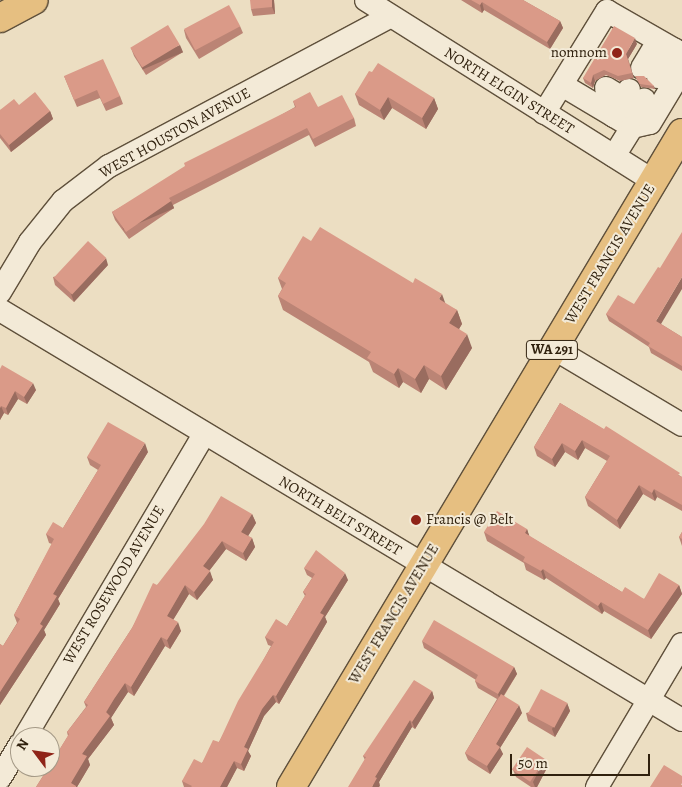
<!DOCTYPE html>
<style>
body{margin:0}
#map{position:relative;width:682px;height:787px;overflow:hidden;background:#ecdec2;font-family:Alegreya,serif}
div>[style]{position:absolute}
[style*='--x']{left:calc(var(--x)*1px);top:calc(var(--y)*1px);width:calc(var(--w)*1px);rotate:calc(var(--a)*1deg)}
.roads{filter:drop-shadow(1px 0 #5f503b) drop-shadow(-1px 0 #5f503b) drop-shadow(0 1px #5f503b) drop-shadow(0 -1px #5f503b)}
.minor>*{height:22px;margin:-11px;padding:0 11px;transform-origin:11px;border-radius:11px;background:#f3ead7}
.major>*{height:28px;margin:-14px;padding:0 14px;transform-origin:14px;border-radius:14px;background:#e6bf81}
.wall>*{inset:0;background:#bb8475}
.shaded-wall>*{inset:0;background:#996c5f;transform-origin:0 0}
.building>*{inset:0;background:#da9a88;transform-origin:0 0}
.dots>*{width:14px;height:14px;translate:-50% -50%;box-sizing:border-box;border:2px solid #f3ead7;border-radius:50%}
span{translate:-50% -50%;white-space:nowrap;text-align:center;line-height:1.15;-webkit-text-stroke:4px #f3ead7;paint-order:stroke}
.shield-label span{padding:1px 4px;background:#f3ead7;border:1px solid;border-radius:4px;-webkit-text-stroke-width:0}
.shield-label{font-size:14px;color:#30210e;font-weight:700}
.poi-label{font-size:15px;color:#30210e}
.right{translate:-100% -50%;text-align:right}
.left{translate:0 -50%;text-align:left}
.street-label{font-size:15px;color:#30210e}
.north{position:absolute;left:10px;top:727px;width:50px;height:50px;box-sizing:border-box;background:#f3ead7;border:1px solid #a59a87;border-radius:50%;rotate:301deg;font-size:14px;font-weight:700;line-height:20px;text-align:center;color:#30210e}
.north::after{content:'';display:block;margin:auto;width:18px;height:22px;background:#8f2418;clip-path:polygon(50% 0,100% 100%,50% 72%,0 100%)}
.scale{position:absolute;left:510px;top:754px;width:140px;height:22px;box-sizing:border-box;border:2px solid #30210e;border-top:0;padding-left:6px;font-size:15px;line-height:18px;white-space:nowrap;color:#30210e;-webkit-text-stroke:4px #f3ead7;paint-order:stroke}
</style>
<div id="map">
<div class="roads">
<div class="minor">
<div style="--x:366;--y:0;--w:339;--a:32.2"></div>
<div style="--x:642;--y:68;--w:31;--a:-59"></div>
<div style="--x:658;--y:77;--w:32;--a:-60"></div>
<div style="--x:562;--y:85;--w:61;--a:30.8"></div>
<div style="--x:606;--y:88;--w:21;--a:31"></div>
<div style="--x:629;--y:90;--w:30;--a:120"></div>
<div style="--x:614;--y:116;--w:21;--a:31"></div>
<div style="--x:632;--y:127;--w:30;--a:-66"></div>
<div style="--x:544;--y:113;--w:120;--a:-58.3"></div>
<div style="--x:607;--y:11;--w:86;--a:29.8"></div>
<div style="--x:614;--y:156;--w:34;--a:-58"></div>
<div style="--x:632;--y:127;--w:18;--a:-13"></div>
<div style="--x:650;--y:123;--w:62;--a:-58.9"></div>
<div style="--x:0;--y:292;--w:58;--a:-59"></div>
<div style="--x:30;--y:242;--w:53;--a:-51.2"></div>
<div style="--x:63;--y:201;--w:58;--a:-37.3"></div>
<div style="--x:109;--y:166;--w:317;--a:-28"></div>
<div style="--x:0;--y:310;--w:796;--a:31.01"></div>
<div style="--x:553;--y:348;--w:150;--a:30.8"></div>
<div style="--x:25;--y:737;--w:352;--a:-59.4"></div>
<div style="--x:0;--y:778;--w:39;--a:-59"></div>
<div style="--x:597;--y:787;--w:166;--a:-59.3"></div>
</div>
<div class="major">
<div style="--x:0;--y:18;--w:38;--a:-28"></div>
<div style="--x:291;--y:787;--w:762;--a:-59.13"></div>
</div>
</div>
<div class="wall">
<div style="clip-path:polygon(274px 0,275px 14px,253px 16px,251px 9px)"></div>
<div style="clip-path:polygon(461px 0,523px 0,560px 21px,563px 28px,550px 49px,484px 10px,482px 13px)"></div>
<div style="clip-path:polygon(240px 26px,243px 33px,199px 59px,186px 38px,184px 30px)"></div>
<div style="clip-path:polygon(637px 44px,628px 59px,634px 78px,620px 81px,606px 75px,595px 81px,593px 88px,585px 83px,583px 78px)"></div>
<div style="clip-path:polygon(131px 48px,183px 52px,146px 75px,134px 56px)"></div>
<div style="clip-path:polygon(372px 72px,434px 98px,438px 109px,426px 129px,392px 108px,384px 120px,359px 105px,355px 94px)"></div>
<div style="clip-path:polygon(64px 76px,120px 96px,123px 104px,106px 111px,100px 98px,77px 107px)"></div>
<div style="clip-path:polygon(635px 76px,654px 86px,655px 89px,641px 87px)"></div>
<div style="clip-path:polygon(293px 101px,318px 107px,354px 118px,356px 126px,315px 147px,309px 135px,173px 205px,174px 208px,129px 239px,115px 220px,112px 212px,295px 107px)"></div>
<div style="clip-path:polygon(19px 105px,50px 111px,53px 119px,11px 152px,0 138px,0 110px)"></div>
<div style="clip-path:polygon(311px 241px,457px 310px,462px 324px,459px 329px,472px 348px,446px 390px,429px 379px,421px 393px,403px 382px,399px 388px,373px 372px,369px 362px,283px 310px,278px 296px,282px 289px,278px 278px)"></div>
<div style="clip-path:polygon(108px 265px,74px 302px,55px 285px,53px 277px)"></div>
<div style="clip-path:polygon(634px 304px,661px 324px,682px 337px,682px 371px,651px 353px,649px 347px,609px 321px,606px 314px)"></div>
<div style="clip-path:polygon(0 369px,36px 390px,27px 404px,18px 399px,8px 415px,4px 413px,0 420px)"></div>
<div style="clip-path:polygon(560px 403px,682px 477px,682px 511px,657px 497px,655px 501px,643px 494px,620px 529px,588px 506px,585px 497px,607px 461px,585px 448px,578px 460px,565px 452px,555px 467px,537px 456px,534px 447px)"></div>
<div style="clip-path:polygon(148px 452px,58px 599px,60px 604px,44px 630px,46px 635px,0 705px,0 644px,3px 646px,17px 623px,14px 615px,52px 544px,49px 543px,46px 534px,63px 528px,98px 470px,90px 465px,87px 457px)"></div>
<div style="clip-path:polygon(252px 514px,256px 523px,248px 536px,252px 538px,255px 547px,246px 561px,226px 549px,209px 571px,213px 580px,197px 600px,189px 594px,173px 620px,181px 631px,170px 649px,165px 646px,134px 696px,128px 692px,117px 708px,111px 718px,114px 725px,88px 759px,90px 765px,77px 787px,36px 787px,68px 736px,67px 732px,86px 707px,84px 702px,132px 628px,157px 585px)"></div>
<div style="clip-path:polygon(527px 529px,529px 536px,622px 592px,644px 599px,679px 585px,682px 594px,651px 639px,604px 611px,602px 614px,546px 578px,544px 580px,526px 570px,524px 563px,487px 541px,484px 532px)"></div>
<div style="clip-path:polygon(682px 532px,682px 546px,679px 537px)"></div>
<div style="clip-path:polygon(304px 568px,348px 580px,325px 617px,327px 622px,279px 704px,276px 702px,264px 716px,248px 751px,251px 756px,244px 771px,237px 768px,227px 787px,184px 787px,182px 781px,202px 763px,219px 742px,271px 646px,268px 645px,265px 637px,287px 626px,305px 596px,303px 592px,312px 578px,307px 575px)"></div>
<div style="clip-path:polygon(422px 641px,514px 667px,517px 674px,504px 696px,522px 713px,500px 748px,503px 754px,490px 774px,468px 760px,465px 753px,497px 699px,478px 688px,475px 681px,476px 680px,424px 648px)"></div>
<div style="clip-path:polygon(432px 691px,434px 698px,415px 729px,412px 727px,379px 782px,380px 786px,365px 760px,363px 756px)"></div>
<div style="clip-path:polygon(567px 703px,570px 711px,555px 737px,528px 721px,526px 713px)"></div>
<div style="clip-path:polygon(548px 766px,537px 787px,531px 787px,516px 777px,513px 770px)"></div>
</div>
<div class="shaded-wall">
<div style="clip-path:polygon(272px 0,274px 0,275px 14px,272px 7px)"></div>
<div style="clip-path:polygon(482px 2px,484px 10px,482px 13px,480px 5px)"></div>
<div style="clip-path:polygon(560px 21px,563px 28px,550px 49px,547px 42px)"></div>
<div style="clip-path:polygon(635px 38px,637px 44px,628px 59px,634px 78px,626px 54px)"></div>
<div style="left:180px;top:45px;width:8px;height:44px;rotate:67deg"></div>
<div style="clip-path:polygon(593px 75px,595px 81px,593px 88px,591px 83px)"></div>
<div style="clip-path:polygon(388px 97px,392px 108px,384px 120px,380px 110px)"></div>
<div style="clip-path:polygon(434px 98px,438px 109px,426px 129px,422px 118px)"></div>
<div style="clip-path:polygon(50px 111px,53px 119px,11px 152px,9px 145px)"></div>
<div style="left:171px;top:201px;width:8px;height:55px;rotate:67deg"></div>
<div style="clip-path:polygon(106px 258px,108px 265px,74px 302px,71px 294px)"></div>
<div style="clip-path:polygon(682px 277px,682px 289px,658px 329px,656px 321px)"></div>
<div style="clip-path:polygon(442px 294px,447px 308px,439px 299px)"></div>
<div style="clip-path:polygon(457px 310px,462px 324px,454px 337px,449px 323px)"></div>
<div style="clip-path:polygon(467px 334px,472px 348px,446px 390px,441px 376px)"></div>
<div style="clip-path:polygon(424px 365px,429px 379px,421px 393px,415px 379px)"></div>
<div style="clip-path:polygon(398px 368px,403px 382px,399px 388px,394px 374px)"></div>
<div style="clip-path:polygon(33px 383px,36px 390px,27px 404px,24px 397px)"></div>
<div style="clip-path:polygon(15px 391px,18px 399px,8px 415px,6px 408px)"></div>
<div style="clip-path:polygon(1px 406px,4px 413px,0 420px,0 408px)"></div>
<div style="clip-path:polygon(582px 440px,585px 448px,578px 460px,575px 451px)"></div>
<div style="clip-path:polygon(145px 443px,148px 452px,58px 599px,60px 604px,44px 630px,46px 635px,0 705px,0 692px,53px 594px)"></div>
<div style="clip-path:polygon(562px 443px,565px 452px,555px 467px,552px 459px)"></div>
<div style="clip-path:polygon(639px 485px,643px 494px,620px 529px,617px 520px)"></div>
<div style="clip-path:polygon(654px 489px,657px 497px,655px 501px,652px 493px)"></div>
<div style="clip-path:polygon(252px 514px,256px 523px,245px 541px,241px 532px)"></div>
<div style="clip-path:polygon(527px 529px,530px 538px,525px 533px)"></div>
<div style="clip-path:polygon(252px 538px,255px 547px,246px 561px,243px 553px)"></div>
<div style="clip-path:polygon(222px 541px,226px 549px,206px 575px,203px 566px)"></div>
<div style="clip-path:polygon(543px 569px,546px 578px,544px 580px,541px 571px)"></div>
<div style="clip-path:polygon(210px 571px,213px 580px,197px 600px,194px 592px)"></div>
<div style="clip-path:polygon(345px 573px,348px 580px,325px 617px,327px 622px,279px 704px,276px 696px,320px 613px)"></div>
<div style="clip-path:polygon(185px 585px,189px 594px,170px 625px,167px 616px)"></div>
<div style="clip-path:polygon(679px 585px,682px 594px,651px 639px,648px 630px)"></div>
<div style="clip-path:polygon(601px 602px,604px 611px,602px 614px,598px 606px)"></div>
<div style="clip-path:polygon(178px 622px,181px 631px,170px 649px,167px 640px)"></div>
<div style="clip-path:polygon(161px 637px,165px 646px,134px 696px,131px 687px)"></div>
<div style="clip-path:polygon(514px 667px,517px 674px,500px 701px,498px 694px)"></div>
<div style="clip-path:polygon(125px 683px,128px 692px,111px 718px,114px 725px,88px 759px,90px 765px,77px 787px,72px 787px,71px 783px,82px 754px,114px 699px)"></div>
<div style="clip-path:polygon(432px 691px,434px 698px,415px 729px,412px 722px)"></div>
<div style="clip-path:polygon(273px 695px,276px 702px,264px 716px,248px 751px,251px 756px,244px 771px,241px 764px,244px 747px,262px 709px)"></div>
<div style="clip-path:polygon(567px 703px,570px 711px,555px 737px,552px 729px)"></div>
<div style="clip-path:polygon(519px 705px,522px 713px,500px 748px,503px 754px,490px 774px,487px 766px,496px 744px)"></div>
<div style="clip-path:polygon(410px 720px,412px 727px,379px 782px,380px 786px,379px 787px,372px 787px,375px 777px)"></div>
<div style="clip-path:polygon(545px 759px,548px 766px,537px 787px,535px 787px,533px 782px)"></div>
<div style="clip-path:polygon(234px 761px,237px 768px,227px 787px,220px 787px)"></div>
</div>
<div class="building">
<div style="clip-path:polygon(250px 0,272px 0,272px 7px,251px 9px)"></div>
<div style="clip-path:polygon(471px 0,523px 0,560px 21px,547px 42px,482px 2px,480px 5px)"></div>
<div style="left:229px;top:5px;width:24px;height:51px;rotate:62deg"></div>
<div style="left:168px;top:25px;width:23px;height:44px;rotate:59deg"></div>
<div style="clip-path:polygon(614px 26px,635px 38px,626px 54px,632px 73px,618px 76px,604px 70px,593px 75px,591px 83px,583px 78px)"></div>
<div style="clip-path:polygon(103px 59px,120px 96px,103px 104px,97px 90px,74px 100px,64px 76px)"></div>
<div style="clip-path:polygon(378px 63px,434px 98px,422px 118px,388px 97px,380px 110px,355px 94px,369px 71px,372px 72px)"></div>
<div style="clip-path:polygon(635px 76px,644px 76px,654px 86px,640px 84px)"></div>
<div style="clip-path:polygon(35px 92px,50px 111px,9px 145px,0 134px,0 110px,14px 99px,19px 105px)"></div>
<div style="clip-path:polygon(310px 92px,318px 107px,342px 95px,354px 118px,313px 139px,307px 128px,169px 198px,171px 201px,126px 232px,112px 212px,185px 166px,184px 163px,296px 107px,293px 101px)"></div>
<div style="clip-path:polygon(320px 227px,413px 283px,415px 278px,442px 294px,439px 299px,457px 310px,449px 323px,467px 334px,441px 376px,424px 365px,415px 379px,398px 368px,394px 374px,367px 358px,371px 352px,278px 296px,286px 283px,278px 278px,303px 236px,311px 241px)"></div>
<div style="clip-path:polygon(682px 232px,682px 277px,656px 321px,682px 337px,682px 366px,648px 346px,650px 343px,606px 314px,618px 295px,634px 304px,658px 267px,660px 268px)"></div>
<div style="left:88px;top:241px;width:25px;height:50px;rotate:43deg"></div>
<div style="clip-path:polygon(2px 365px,33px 383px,24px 397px,15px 391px,6px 408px,1px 406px,0 408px,0 369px)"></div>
<div style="clip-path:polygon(560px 403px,604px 429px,606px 426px,680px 473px,678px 475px,682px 477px,682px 505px,654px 489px,652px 493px,639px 485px,617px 520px,585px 497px,610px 456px,582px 440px,575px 451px,562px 443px,552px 459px,534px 447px)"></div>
<div style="clip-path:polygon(108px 422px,145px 443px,53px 594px,57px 596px,40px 624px,43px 626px,0 692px,0 644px,3px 646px,20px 619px,14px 615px,54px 539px,46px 534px,53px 522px,63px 528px,101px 465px,87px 457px)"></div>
<div style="clip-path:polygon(221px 496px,252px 514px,241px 532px,252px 538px,243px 553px,222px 541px,203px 566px,210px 571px,194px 592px,185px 585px,167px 616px,178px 622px,167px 640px,161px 637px,131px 687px,125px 683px,114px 699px,106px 712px,110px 716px,82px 754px,87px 756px,71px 783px,76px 786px,76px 787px,36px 787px,49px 767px,50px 767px,50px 765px,69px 734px,67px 732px,88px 705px,84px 702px,132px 628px,153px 583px,157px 585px,204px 524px)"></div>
<div style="clip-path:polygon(497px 511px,527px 529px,525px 533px,622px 592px,625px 587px,644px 599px,659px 573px,679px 585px,648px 630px,601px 602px,598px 606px,543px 569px,541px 571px,523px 561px,525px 557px,484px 532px)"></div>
<div style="clip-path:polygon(682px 532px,682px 539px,679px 537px)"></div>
<div style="clip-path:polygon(316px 550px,345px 573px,320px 613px,324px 615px,276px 696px,273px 695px,262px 709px,244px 747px,248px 749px,241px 764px,234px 761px,220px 787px,191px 787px,192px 786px,182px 781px,194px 759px,202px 763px,213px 740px,219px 742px,238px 701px,274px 642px,265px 637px,276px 619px,287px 626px,306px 594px,303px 592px,315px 574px,304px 568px)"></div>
<div style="clip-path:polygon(434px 620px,514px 667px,498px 694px,475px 681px,478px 675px,422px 641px)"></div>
<div style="clip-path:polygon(414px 680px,432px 691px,412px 722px,410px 720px,375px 777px,377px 778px,372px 787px,348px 787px,366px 757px,363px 756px)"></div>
<div style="left:541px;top:689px;width:30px;height:28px;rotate:28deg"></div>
<div style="clip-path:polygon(501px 694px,519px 705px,496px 744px,500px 747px,487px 766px,465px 753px)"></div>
<div style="left:527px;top:747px;width:22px;height:27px;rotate:34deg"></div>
<div style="clip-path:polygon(664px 765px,682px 776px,682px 783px,681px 785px,682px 785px,682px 787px,650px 787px)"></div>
</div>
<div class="dots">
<div style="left:617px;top:53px;background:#8f2418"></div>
<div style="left:416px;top:520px;background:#8f2418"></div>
</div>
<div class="shield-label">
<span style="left:552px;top:350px">WA 291</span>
</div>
<div class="poi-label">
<span class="right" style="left:607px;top:53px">nomnom</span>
<span class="left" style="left:426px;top:520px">Francis @ Belt</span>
</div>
<div class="street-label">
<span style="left:509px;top:91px;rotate:32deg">NORTH ELGIN STREET</span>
<span style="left:175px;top:133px;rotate:-29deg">WEST HOUSTON AVENUE</span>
<span style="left:610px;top:254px;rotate:-59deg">WEST FRANCIS AVENUE</span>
<span style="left:340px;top:516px;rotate:31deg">NORTH BELT STREET</span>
<span style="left:114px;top:585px;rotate:-59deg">WEST ROSEWOOD AVENUE</span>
<span style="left:394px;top:614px;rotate:-59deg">WEST FRANCIS AVENUE</span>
</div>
<div class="north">N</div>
<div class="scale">50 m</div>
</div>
